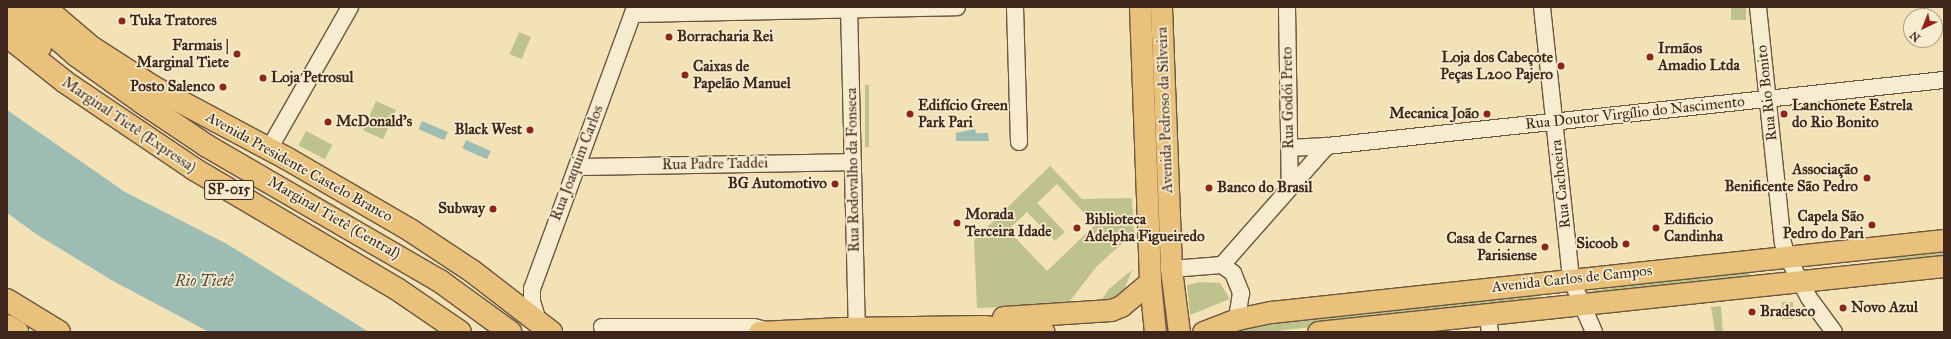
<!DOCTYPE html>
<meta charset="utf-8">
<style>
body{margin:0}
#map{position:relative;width:1951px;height:339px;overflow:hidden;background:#f3e2b5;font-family:"IM FELL Great Primer",serif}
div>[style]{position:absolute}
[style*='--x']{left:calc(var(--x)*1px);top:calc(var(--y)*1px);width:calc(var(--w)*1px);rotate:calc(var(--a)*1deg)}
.green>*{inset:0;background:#bec28c;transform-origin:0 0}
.water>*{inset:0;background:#9dbdb4;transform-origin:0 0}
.roads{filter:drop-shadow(1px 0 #6b5641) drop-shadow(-1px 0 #6b5641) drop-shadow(0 1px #6b5641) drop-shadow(0 -1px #6b5641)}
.minor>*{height:16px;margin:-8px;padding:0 8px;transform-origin:8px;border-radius:8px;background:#f7eccf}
.major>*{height:21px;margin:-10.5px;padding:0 10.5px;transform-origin:10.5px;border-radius:10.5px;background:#eac17a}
.highway>*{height:22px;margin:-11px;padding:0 11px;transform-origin:11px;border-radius:11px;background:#eac17a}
.dots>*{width:11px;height:11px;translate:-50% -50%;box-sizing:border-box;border:2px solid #f7eccf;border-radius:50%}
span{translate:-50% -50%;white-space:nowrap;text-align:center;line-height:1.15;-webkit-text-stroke:3.5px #f7eccf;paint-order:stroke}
.shield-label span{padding:1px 3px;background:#f7eccf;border:1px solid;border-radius:3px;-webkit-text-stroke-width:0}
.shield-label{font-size:14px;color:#3e271a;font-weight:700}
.poi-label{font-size:15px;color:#3e271a;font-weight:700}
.left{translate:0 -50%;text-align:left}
.right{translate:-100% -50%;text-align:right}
.street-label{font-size:15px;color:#3e271a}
.water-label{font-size:16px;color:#564c40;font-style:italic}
.frame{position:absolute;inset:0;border:8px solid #3e271a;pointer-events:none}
.north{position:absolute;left:1903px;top:8px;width:40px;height:40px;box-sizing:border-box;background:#f7eccf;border:1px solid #ad9d87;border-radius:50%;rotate:223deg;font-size:11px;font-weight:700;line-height:16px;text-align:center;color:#3e271a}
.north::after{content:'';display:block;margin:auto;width:14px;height:18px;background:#8f2418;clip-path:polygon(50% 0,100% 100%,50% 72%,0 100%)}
</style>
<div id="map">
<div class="green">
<div style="left:1731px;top:7px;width:15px;height:13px"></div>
<div style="left:519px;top:32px;width:13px;height:24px;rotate:23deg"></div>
<div style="left:865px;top:85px;width:4px;height:62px"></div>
<div style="left:376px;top:101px;width:22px;height:32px;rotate:24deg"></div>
<div style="left:306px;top:131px;width:30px;height:16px;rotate:28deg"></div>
<div style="clip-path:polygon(evenodd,1050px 166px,1082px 199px,1132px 198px,1134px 233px,1097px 266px,1069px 302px,1062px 305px,977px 308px,974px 240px,1050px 166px,1057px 184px,1095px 225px,1047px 271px,1008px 230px,1027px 212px,1055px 241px,1065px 232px,1037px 203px,1057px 184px)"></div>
<div style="left:1944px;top:247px;width:12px;height:117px;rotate:90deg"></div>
<div style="left:1749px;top:266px;width:13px;height:164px;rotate:81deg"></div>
<div style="clip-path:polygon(1132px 270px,1125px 288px,1117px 297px,1097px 307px,1109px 289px)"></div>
<div style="clip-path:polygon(1200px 282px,1220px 283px,1230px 299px,1190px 315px,1187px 285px)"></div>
<div style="clip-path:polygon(1537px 289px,1538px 302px,1267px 332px,1219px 332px,1245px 324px)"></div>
<div style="left:1782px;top:302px;width:11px;height:17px"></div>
<div style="clip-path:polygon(1721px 306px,1723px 332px,1715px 332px,1711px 307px)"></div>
</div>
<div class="water">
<div style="clip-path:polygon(7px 110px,125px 192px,227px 244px,369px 332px,209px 332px,113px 281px,36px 234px,7px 213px)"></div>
<div style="left:422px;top:121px;width:28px;height:9px;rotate:23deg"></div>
<div style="clip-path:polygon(975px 129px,976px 133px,988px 133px,989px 141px,956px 141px,956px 133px)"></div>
<div style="left:466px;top:140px;width:27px;height:9px;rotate:24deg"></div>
</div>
<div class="roads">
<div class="minor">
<div style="--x:849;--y:7;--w:325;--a:88.6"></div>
<div style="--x:1015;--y:7;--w:135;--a:88.3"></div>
<div style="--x:1287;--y:7;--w:181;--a:89.1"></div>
<div style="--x:1542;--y:7;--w:274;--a:83.9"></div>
<div style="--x:1571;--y:279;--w:58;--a:66.5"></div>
<div style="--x:1758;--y:7;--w:237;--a:84"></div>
<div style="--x:1783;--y:243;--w:14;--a:73"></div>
<div style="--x:1787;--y:256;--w:47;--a:62.4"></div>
<div style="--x:1809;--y:298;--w:42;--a:53.7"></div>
<div style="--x:633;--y:14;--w:324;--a:-1.2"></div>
<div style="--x:1289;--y:148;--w:38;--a:-3"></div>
<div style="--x:269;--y:149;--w:163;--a:-60.3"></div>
<div style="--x:577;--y:167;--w:276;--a:-1"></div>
<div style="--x:1222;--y:265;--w:159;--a:-48.6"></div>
<div style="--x:1327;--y:146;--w:621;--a:-6.11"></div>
<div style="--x:1171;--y:269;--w:51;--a:-4.5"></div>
<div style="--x:1222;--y:265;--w:14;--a:36"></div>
<div style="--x:1233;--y:273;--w:22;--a:68"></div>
<div style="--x:1241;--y:293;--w:26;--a:99"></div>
<div style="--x:1487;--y:313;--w:19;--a:81"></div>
<div style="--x:538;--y:321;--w:21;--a:-107"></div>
<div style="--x:532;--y:301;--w:12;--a:-90"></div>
<div style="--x:532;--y:289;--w:300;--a:-69.9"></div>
<div style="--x:602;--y:327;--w:152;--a:0"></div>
<div style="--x:754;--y:327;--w:12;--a:14"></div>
</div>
<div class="major">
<div style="--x:1140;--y:7;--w:275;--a:87.9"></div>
<div style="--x:1150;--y:282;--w:50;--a:84.3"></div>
<div style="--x:1161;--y:7;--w:262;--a:87.8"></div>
<div style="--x:1171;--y:269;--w:64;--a:82.8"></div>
<div style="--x:1003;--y:317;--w:108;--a:-3.7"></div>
<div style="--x:1111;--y:310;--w:11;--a:-22"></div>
<div style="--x:1121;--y:306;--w:38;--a:-40"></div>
<div style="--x:759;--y:332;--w:83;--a:-2.8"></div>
<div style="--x:842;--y:328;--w:141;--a:-0.8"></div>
<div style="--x:983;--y:326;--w:61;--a:5.6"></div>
<div style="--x:1203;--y:332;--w:36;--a:-21"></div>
<div style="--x:1237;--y:319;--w:35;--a:-12"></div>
<div style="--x:1271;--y:312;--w:677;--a:-6.11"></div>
<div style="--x:1318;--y:332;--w:629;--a:-6.02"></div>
</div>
<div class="highway">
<div style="--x:21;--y:7;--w:73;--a:41.1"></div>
<div style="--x:76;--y:55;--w:79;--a:35.7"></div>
<div style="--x:140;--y:101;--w:81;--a:33.9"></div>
<div style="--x:207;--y:146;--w:269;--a:30.1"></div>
<div style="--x:440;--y:281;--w:87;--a:36.1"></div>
<div style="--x:44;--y:7;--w:62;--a:40.4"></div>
<div style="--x:91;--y:47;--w:74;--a:32.8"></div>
<div style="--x:153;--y:87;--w:151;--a:28.1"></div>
<div style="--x:286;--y:158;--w:143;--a:30.1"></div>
<div style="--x:410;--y:230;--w:74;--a:33.5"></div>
<div style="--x:472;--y:271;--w:100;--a:37.7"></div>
<div style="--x:7;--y:15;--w:46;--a:44.1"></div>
<div style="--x:7;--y:36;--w:74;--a:38.4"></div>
<div style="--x:65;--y:82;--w:156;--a:34"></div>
<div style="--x:194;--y:169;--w:236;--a:30.6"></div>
<div style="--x:397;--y:289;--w:76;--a:34.3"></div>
<div style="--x:7;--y:300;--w:61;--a:31.6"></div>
<div style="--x:7;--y:326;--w:12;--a:31"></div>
</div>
</div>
<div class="dots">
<div style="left:122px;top:21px;background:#8f2418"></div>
<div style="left:669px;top:37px;background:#8f2418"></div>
<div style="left:237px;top:54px;background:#8f2418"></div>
<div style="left:1650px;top:57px;background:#8f2418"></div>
<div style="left:1561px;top:66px;background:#8f2418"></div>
<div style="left:685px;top:75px;background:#8f2418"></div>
<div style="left:263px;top:78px;background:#8f2418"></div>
<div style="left:223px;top:87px;background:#8f2418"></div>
<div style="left:910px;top:114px;background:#8f2418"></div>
<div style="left:1487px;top:114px;background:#8f2418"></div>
<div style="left:1784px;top:114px;background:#8f2418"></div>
<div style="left:328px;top:122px;background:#8f2418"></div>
<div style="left:530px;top:130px;background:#8f2418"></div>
<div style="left:1867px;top:178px;background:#8f2418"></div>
<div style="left:835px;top:184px;background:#8f2418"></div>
<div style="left:1209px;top:188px;background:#8f2418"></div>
<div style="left:493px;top:209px;background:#8f2418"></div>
<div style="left:957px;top:223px;background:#8f2418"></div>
<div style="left:1872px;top:225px;background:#8f2418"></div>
<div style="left:1077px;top:228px;background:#8f2418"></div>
<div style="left:1656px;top:228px;background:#8f2418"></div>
<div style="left:1626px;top:244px;background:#8f2418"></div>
<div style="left:1545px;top:247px;background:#8f2418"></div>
<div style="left:1843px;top:308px;background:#8f2418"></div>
<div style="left:1752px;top:312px;background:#8f2418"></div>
</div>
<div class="shield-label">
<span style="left:229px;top:190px">SP-015</span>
</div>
<div class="poi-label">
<span class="left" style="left:130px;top:21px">Tuka Tratores</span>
<span class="left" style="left:677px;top:37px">Borracharia Rei</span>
<span class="right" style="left:229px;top:54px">Farmais |<br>Marginal Tiete</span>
<span class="left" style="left:1658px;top:57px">Irmãos<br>Amadio Ltda</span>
<span class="right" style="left:1553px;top:66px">Loja dos Cabeçote<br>Peças L200 Pajero</span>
<span class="left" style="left:693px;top:75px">Caixas de<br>Papelão Manuel</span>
<span class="left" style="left:271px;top:78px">Loja Petrosul</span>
<span class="right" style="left:215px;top:87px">Posto Salenco</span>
<span class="left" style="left:918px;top:114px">Edifício Green<br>Park Pari</span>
<span class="left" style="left:1792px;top:114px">Lanchonete Estrela<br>do Rio Bonito</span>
<span class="right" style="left:1479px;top:114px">Mecanica João</span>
<span class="left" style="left:336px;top:122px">McDonald's</span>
<span class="right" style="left:522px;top:130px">Black West</span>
<span class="right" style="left:1858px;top:178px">Associação<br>Benificente São Pedro</span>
<span class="right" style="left:827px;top:184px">BG Automotivo</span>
<span class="left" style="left:1217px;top:188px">Banco do Brasil</span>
<span class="right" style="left:485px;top:209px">Subway</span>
<span class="left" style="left:965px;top:223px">Morada<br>Terceira Idade</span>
<span class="right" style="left:1864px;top:225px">Capela São<br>Pedro do Pari</span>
<span class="left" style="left:1085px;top:228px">Biblioteca<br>Adelpha Figueiredo</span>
<span class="left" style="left:1664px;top:228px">Edificio<br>Candinha</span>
<span class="right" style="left:1537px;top:247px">Casa de Carnes<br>Parisiense</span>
<span class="right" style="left:1618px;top:244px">Sicoob</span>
<span class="left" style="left:1851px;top:308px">Novo Azul</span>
<span class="left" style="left:1760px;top:312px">Bradesco</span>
</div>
<div class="street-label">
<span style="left:1767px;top:93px;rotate:-96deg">Rua Rio Bonito</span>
<span style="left:1288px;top:98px;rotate:-91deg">Rua Godói Preto</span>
<span style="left:1165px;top:110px;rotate:-92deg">Avenida Pedroso da Silveira</span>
<span style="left:1635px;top:113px;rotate:-6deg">Rua Doutor Virgílio do Nascimento</span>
<span style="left:129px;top:125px;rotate:34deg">Marginal Tietê (Expressa)</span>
<span style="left:577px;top:163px;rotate:-69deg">Rua Joaquim Carlos</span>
<span style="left:715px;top:164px;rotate:-1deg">Rua Padre Taddei</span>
<span style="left:299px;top:167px;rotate:29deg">Avenida Presidente Castelo Branco</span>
<span style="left:853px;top:170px;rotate:-91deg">Rua Rodovalho da Fonseca</span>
<span style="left:1561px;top:184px;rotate:-96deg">Rua Cachoeira</span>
<span style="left:334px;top:218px;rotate:30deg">Marginal Tietê (Central)</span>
<span style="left:1572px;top:279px;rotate:-6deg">Avenida Carlos de Campos</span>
</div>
<div class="water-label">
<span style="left:204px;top:281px">Rio Tietê</span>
</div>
<div class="frame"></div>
<div class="north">N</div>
</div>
